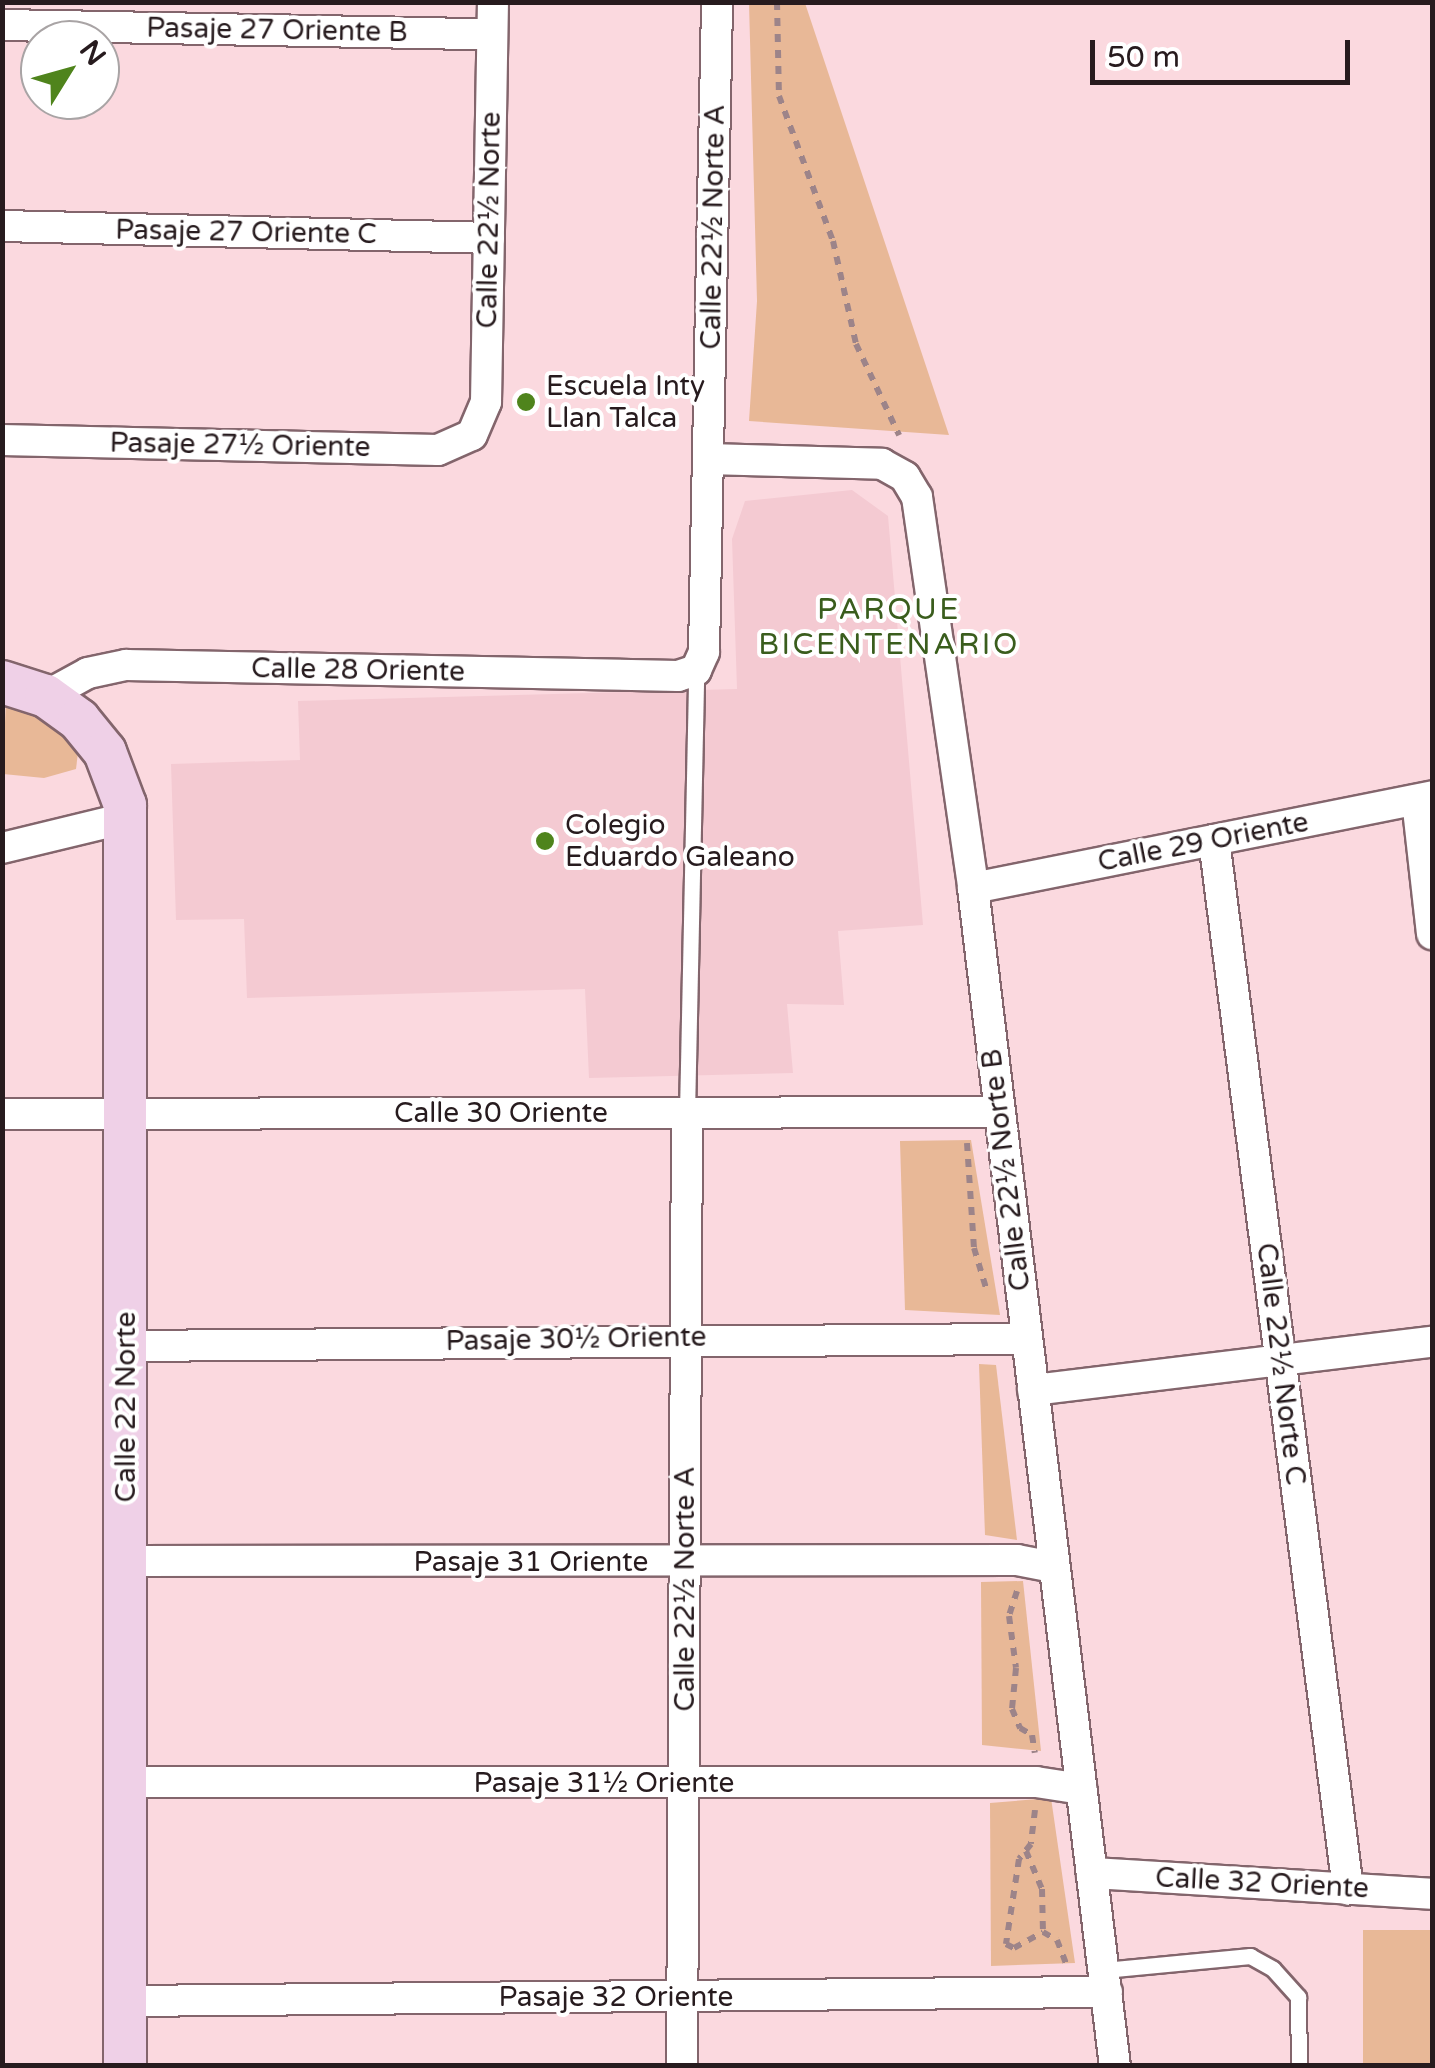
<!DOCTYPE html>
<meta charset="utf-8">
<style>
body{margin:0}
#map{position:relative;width:1435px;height:2068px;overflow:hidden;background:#fbd9df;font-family:"Varela Round",sans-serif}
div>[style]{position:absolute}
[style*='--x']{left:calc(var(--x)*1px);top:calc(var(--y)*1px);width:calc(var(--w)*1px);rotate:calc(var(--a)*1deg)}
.built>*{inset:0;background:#f4cad2}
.green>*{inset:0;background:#e8b897;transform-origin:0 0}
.path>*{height:6px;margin-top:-3px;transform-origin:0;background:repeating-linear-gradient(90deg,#9d8489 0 8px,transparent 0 16px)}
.roads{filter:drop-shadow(2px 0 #83656c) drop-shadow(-2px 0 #83656c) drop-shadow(0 2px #83656c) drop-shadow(0 -2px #83656c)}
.lane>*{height:15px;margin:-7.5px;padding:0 7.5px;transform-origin:7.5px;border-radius:7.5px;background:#fff}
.street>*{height:30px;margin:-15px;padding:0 15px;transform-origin:15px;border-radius:15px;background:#fff}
.secondary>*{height:42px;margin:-21px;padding:0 21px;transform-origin:21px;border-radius:21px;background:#efd0e7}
.dots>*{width:28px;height:28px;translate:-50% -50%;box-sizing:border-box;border:5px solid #fff;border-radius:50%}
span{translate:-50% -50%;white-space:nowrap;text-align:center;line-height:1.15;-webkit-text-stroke:8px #fff;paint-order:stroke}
.street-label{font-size:28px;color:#271b1e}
.poi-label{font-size:28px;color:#271b1e}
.left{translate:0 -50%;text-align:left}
.neighbourhood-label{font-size:30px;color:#3a5d1d;letter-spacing:2.5px}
.frame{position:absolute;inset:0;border:5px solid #271b1e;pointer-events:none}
.north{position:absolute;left:20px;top:20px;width:100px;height:100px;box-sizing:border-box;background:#fff;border:2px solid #a9a4a5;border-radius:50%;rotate:53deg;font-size:28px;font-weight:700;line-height:40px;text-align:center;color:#271b1e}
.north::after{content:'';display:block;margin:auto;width:35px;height:45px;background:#4f841c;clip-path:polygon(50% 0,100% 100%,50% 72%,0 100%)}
.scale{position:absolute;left:1090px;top:40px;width:260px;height:45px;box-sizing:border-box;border:5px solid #271b1e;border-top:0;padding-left:12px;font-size:30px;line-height:35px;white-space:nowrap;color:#271b1e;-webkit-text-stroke:8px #fff;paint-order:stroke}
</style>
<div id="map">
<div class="built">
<div style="clip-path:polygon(852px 490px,888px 516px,923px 925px,838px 931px,844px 1005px,787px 1004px,793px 1073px,589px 1078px,585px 989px,247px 998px,244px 919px,176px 920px,171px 764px,300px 760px,298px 701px,737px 689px,732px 539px,745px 501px)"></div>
</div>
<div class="green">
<div style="clip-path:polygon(749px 3px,805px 3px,949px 435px,749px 421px,757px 301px)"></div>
<div style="clip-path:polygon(6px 698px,59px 717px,79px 744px,76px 769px,44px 778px,3px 774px)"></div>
<div style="clip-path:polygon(971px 1140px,1000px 1315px,905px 1310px,900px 1141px)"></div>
<div style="clip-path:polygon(979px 1364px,996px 1365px,1017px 1540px,985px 1535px)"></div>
<div style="clip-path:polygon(1023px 1581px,1041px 1751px,982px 1745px,981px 1582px)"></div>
<div style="clip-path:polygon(1051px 1798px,1075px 1963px,991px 1966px,990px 1803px)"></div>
<div style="left:1432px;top:1930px;width:135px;height:69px;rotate:90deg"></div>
</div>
<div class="path">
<div style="--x:777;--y:2;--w:94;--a:88.8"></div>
<div style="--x:779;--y:96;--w:155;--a:69.6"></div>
<div style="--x:833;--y:241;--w:106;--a:77.4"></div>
<div style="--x:856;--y:344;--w:101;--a:64.7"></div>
<div style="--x:967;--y:1143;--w:105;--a:86.2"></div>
<div style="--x:974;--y:1248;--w:42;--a:73.3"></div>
<div style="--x:1017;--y:1591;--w:26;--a:108"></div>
<div style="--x:1009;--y:1616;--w:52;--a:82.3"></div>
<div style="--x:1016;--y:1668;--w:41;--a:95.6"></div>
<div style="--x:1012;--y:1709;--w:21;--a:67"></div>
<div style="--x:1020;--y:1728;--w:14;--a:30"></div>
<div style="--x:1032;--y:1735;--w:18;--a:81"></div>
<div style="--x:1035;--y:1810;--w:34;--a:97"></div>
<div style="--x:1031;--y:1844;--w:19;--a:129"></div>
<div style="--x:1019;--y:1859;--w:86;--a:98.7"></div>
<div style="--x:1006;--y:1944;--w:9;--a:27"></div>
<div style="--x:1014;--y:1948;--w:33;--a:-29"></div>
<div style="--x:1043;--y:1932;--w:16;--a:30"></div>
<div style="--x:1057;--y:1940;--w:25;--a:69"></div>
<div style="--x:1026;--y:1851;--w:41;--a:67.2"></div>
<div style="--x:1042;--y:1889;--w:43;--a:88.7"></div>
</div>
<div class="roads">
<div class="lane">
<div style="--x:687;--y:1113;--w:443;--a:-88.8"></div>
<div style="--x:1104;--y:1970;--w:147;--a:-5.5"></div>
<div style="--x:1250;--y:1956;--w:26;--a:29"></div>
<div style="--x:1273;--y:1969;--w:38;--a:48"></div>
<div style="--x:1298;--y:1997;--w:69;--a:89.2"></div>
</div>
<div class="street">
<div style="--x:2;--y:25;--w:490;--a:1.1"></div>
<div style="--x:2;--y:226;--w:487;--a:1.4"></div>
<div style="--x:2;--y:440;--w:436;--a:1.3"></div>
<div style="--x:438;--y:450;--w:37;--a:-24"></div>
<div style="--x:472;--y:435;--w:36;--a:-67"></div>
<div style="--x:486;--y:402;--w:400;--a:-89"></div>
<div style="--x:708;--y:459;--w:174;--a:1.6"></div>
<div style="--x:882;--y:464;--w:26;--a:29"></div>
<div style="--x:905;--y:477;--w:23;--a:59"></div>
<div style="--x:917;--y:497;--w:395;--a:81.8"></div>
<div style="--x:973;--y:888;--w:1187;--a:83.13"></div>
<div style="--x:46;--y:696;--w:48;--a:-28.7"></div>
<div style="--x:88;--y:673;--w:39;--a:-12"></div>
<div style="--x:126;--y:665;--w:552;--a:1.14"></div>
<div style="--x:678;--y:676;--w:19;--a:-18"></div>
<div style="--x:696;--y:670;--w:20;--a:-66"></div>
<div style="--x:704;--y:652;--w:650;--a:-88.85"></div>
<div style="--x:1417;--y:800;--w:135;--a:83.6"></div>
<div style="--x:1214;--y:840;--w:1058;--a:82.72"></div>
<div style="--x:2;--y:848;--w:128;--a:-13.6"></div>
<div style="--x:973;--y:888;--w:468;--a:-11.3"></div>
<div style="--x:2;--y:1114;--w:997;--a:-0.11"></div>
<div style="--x:126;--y:1346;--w:901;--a:-0.45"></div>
<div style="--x:1033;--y:1390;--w:402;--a:-6.9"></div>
<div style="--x:126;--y:1561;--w:891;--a:-0.06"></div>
<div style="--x:1017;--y:1560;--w:38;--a:11"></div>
<div style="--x:126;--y:1782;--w:910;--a:0"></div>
<div style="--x:1036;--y:1782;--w:46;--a:8.8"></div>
<div style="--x:1092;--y:1873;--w:341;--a:3.5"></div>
<div style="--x:125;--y:2001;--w:982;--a:-0.53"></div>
<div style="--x:682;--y:2066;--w:953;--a:-89.7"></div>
</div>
<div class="secondary">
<div style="--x:2;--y:682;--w:46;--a:17.7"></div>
<div style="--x:46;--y:696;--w:41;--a:36"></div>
<div style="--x:79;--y:720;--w:41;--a:50.9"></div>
<div style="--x:105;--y:752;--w:57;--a:69.3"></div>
<div style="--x:125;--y:805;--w:1261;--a:90"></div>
</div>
</div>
<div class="dots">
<div style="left:526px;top:402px;background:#4f841c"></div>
<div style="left:545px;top:841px;background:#4f841c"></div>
</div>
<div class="street-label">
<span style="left:277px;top:30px;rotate:1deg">Pasaje 27 Oriente B</span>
<span style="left:489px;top:220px;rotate:-89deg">Calle 22½ Norte</span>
<span style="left:713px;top:227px;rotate:-89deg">Calle 22½ Norte A</span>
<span style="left:246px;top:232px;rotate:1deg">Pasaje 27 Oriente C</span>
<span style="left:240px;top:445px;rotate:1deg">Pasaje 27½ Oriente</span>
<span style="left:358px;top:670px;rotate:1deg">Calle 28 Oriente</span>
<span style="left:1203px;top:842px;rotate:-11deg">Calle 29 Oriente</span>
<span style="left:501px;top:1113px">Calle 30 Oriente</span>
<span style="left:1006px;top:1170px;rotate:-97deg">Calle 22½ Norte B</span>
<span style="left:576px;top:1339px;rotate:-1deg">Pasaje 30½ Oriente</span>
<span style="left:1281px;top:1364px;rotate:83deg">Calle 22½ Norte C</span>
<span style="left:126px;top:1407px;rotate:-90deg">Calle 22 Norte</span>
<span style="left:531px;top:1562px">Pasaje 31 Oriente</span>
<span style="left:685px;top:1589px;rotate:-90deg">Calle 22½ Norte A</span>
<span style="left:604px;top:1783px">Pasaje 31½ Oriente</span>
<span style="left:1262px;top:1883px;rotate:3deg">Calle 32 Oriente</span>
<span style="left:616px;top:1997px">Pasaje 32 Oriente</span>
</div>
<div class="poi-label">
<span class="left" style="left:546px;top:402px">Escuela Inty<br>Llan Talca</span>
<span class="left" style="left:565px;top:841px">Colegio<br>Eduardo Galeano</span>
</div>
<div class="neighbourhood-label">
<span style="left:889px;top:627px">PARQUE<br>BICENTENARIO</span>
</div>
<div class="frame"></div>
<div class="north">N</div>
<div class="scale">50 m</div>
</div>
